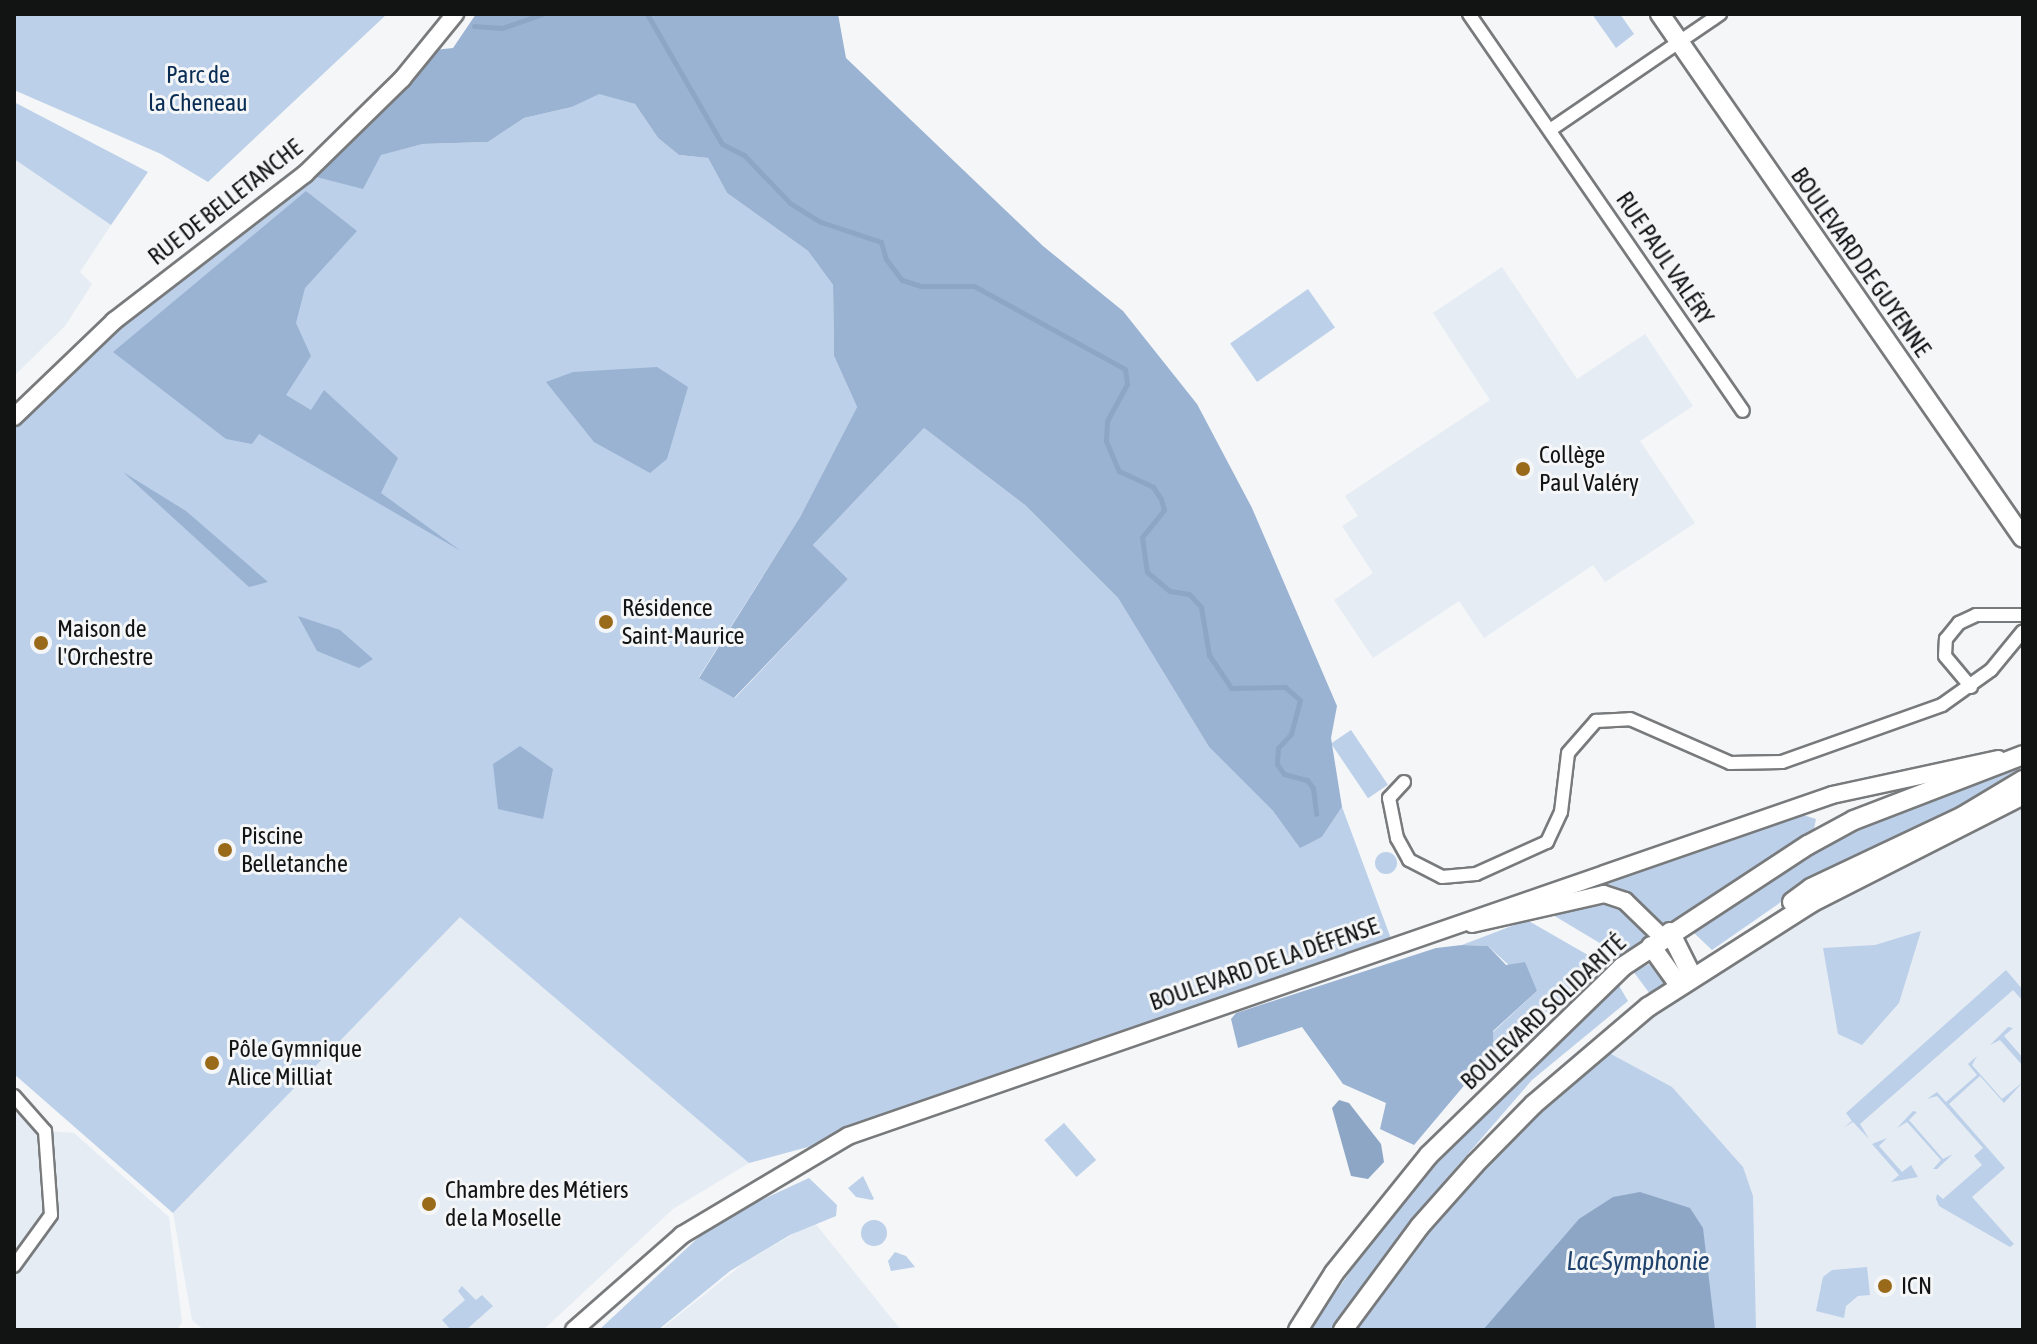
<!DOCTYPE html>
<meta charset="utf-8">
<style>
body{margin:0}
#map{position:relative;width:2037px;height:1344px;overflow:hidden;background:#f4f6f8;font-family:"Asap Condensed",sans-serif}
div>[style]{position:absolute}
[style*='--x']{left:calc(var(--x)*1px);top:calc(var(--y)*1px);width:calc(var(--w)*1px);rotate:calc(var(--a)*1deg)}
.built>*{inset:0;background:#e5ecf4}
.green>*{inset:0;background:#bcd0e9;transform-origin:0 0}
.round{border-radius:50%}
.forest>*{inset:0;background:#9ab3d3}
.water>*{inset:0;background:#8da6c5}
.stream>*{height:5px;margin:-2.5px;padding:0 2.5px;transform-origin:2.5px;border-radius:2.5px;background:#8da6c5}
.roads{filter:drop-shadow(2px 0 #787a7c) drop-shadow(-2px 0 #787a7c) drop-shadow(0 2px #787a7c) drop-shadow(0 -2px #787a7c)}
.minor>*{height:12px;margin:-6px;padding:0 6px;transform-origin:6px;border-radius:6px;background:#fff}
.tertiary>*{height:16px;margin:-8px;padding:0 8px;transform-origin:8px;border-radius:8px;background:#fff}
.secondary>*{height:18px;margin:-9px;padding:0 9px;transform-origin:9px;border-radius:9px;background:#fff}
.dots>*{width:22px;height:22px;translate:-50% -50%;box-sizing:border-box;border:4px solid #f4f6f8;border-radius:50%}
span{translate:-50% -50%;white-space:nowrap;text-align:center;line-height:1.15;-webkit-text-stroke:6px #f4f6f8;paint-order:stroke}
.park-label{font-size:24px;color:#072b53}
.street-label{font-size:24px;color:#121313}
.poi-label{font-size:24px;color:#121313}
.left{translate:0 -50%;text-align:left}
.water-label{font-size:26px;color:#1f426c;font-style:italic}
.frame{position:absolute;inset:0;border:16px solid #121313;pointer-events:none}
</style>
<div id="map">
<div class="built">
<div style="clip-path:polygon(14px 159px,111px 225px,80px 272px,92px 284px,65px 326px,14px 376px)"></div>
<div style="clip-path:polygon(1502px 267px,1577px 379px,1645px 334px,1693px 406px,1640px 441px,1695px 523px,1605px 582px,1593px 565px,1484px 638px,1459px 601px,1373px 658px,1334px 600px,1373px 573px,1342px 526px,1358px 516px,1345px 496px,1490px 400px,1433px 313px)"></div>
<div style="clip-path:polygon(2023px 795px,2023px 1330px,1345px 1330px,1598px 1047px,1766px 929px)"></div>
<div style="clip-path:polygon(460px 916px,749px 1163px,673px 1209px,543px 1330px,204px 1330px,192px 1320px,173px 1213px)"></div>
<div style="clip-path:polygon(14px 1110px,35px 1130px,74px 1133px,169px 1217px,182px 1322px,177px 1330px,14px 1330px)"></div>
<div style="clip-path:polygon(814px 1222px,901px 1330px,660px 1330px,744px 1263px)"></div>
</div>
<div class="green">
<div style="clip-path:polygon(14px 14px,387px 14px,208px 182px,161px 154px,14px 90px)"></div>
<div style="clip-path:polygon(1592px 14px,1620px 14px,1634px 34px,1616px 48px)"></div>
<div style="clip-path:polygon(599px 93px,635px 104px,658px 138px,679px 155px,708px 158px,727px 193px,808px 251px,833px 285px,834px 356px,857px 407px,800px 517px,699px 677px,735px 698px,848px 579px,813px 545px,924px 428px,1025px 505px,1118px 598px,1209px 747px,1273px 811px,1300px 847px,1322px 837px,1342px 807px,1393px 944px,848px 1136px,749px 1163px,460px 917px,173px 1213px,14px 1074px,14px 417px,305px 174px,423px 144px,488px 142px,524px 118px,572px 107px)"></div>
<div style="clip-path:polygon(14px 102px,148px 172px,111px 225px,14px 159px)"></div>
<div style="left:1308px;top:289px;width:47px;height:95px;rotate:55deg"></div>
<div style="left:1351px;top:730px;width:66px;height:24px;rotate:56deg"></div>
<div style="clip-path:polygon(2023px 766px,2023px 774px,1956px 810px,1817px 877px,1712px 950px,1694px 933px,1824px 848px,1904px 808px)"></div>
<div style="clip-path:polygon(1803px 815px,1816px 819px,1813px 834px,1670px 923px,1658px 922px,1606px 889px,1593px 887px,1544px 903px,1605px 875px,1629px 875px)"></div>
<div class="round" style="left:1375px;top:852px;width:22px;height:22px"></div>
<div style="clip-path:polygon(1594px 902px,1623px 909px,1645px 931px,1645px 939px,1623px 957px,1548px 912px)"></div>
<div style="clip-path:polygon(1527px 920px,1600px 962px,1537px 1021px,1494px 1050px,1493px 1032px,1537px 991px,1488px 946px,1462px 945px)"></div>
<div style="clip-path:polygon(1921px 931px,1899px 1003px,1862px 1045px,1838px 1034px,1823px 948px,1875px 945px)"></div>
<div style="clip-path:polygon(1652px 963px,1667px 982px,1650px 994px,1633px 971px)"></div>
<div style="clip-path:polygon(2006px 970px,2023px 990px,2023px 1001px,2013px 990px,1860px 1124px,1869px 1139px,1853px 1122px,1843px 1128px,1852px 1121px,1846px 1113px)"></div>
<div style="clip-path:polygon(1618px 984px,1628px 1001px,1532px 1080px,1428px 1200px,1332px 1330px,1309px 1330px,1403px 1197px)"></div>
<div style="clip-path:polygon(2008px 1027px,2013px 1028px,2004px 1036px,2023px 1058px,2023px 1066px,2000px 1040px,1990px 1045px)"></div>
<div style="clip-path:polygon(1598px 1047px,1672px 1087px,1743px 1167px,1753px 1196px,1756px 1330px,1343px 1330px,1420px 1226px)"></div>
<div style="clip-path:polygon(1977px 1056px,1972px 1065px,2002px 1099px,2023px 1082px,2004px 1103px,1980px 1076px,1949px 1104px,2005px 1168px,1972px 1197px,2014px 1244px,2010px 1247px,1939px 1206px,1936px 1199px,1937px 1194px,1943px 1199px,1982px 1165px,1974px 1156px,1983px 1148px,1937px 1096px,1927px 1099px,1937px 1092px,1946px 1102px,1977px 1075px,1968px 1064px)"></div>
<div style="clip-path:polygon(1913px 1111px,1917px 1112px,1909px 1120px,1943px 1159px,1953px 1154px,1937px 1169px,1933px 1169px,1941px 1160px,1907px 1122px,1897px 1128px)"></div>
<div style="left:1064px;top:1123px;width:49px;height:26px;rotate:49deg"></div>
<div style="clip-path:polygon(1887px 1138px,1879px 1146px,1902px 1172px,1911px 1165px,1918px 1177px,1891px 1182px,1899px 1175px,1872px 1144px)"></div>
<div style="clip-path:polygon(863px 1176px,874px 1199px,872px 1200px,856px 1197px,848px 1188px)"></div>
<div style="clip-path:polygon(809px 1178px,837px 1205px,836px 1216px,790px 1235px,730px 1271px,658px 1330px,599px 1330px,716px 1221px)"></div>
<div class="round" style="left:861px;top:1220px;width:26px;height:26px"></div>
<div style="clip-path:polygon(895px 1252px,906px 1256px,915px 1267px,891px 1271px,888px 1261px)"></div>
<div style="clip-path:polygon(1867px 1267px,1870px 1295px,1858px 1296px,1846px 1306px,1844px 1318px,1816px 1311px,1823px 1277px,1832px 1270px)"></div>
<div style="clip-path:polygon(462px 1286px,476px 1300px,482px 1295px,493px 1306px,466px 1330px,451px 1330px,442px 1320px,465px 1300px,458px 1291px)"></div>
</div>
<div class="forest">
<div style="clip-path:polygon(476px 14px,838px 14px,846px 58px,1043px 246px,1123px 311px,1197px 404px,1252px 508px,1337px 706px,1331px 738px,1342px 807px,1322px 837px,1300px 848px,1273px 811px,1209px 747px,1118px 598px,1025px 505px,924px 428px,813px 545px,848px 579px,734px 698px,699px 678px,800px 517px,857px 407px,834px 356px,833px 285px,808px 251px,727px 193px,708px 158px,679px 155px,658px 138px,635px 104px,599px 94px,572px 107px,524px 118px,488px 142px,423px 144px,381px 155px,363px 189px,305px 174px,425px 51px,453px 48px)"></div>
<div style="clip-path:polygon(306px 191px,357px 231px,305px 288px,296px 323px,311px 356px,286px 395px,311px 410px,324px 390px,398px 458px,381px 493px,461px 551px,259px 434px,252px 444px,226px 439px,113px 352px)"></div>
<div style="clip-path:polygon(657px 367px,688px 387px,667px 459px,650px 473px,594px 442px,546px 382px,573px 372px)"></div>
<div style="clip-path:polygon(123px 472px,186px 511px,268px 582px,249px 587px)"></div>
<div style="clip-path:polygon(298px 616px,340px 630px,373px 659px,359px 668px,317px 651px)"></div>
<div style="clip-path:polygon(520px 746px,553px 769px,543px 819px,498px 809px,493px 764px)"></div>
<div style="clip-path:polygon(1462px 945px,1488px 946px,1506px 965px,1525px 962px,1537px 991px,1493px 1031px,1494px 1050px,1414px 1145px,1380px 1129px,1386px 1103px,1343px 1084px,1302px 1027px,1238px 1048px,1231px 1019px,1236px 1013px,1436px 948px)"></div>
</div>
<div class="water">
<div style="clip-path:polygon(1339px 1100px,1349px 1103px,1381px 1144px,1384px 1162px,1368px 1179px,1351px 1176px,1332px 1108px)"></div>
<div style="clip-path:polygon(1640px 1192px,1690px 1208px,1703px 1228px,1715px 1330px,1483px 1330px,1579px 1219px,1613px 1197px)"></div>
</div>
<div class="stream">
<div style="--x:647;--y:14;--w:150;--a:60"></div>
<div style="--x:722;--y:144;--w:25;--a:27"></div>
<div style="--x:744;--y:155;--w:66;--a:46.2"></div>
<div style="--x:790;--y:203;--w:36;--a:32"></div>
<div style="--x:821;--y:222;--w:63;--a:18.4"></div>
<div style="--x:881;--y:242;--w:18;--a:74"></div>
<div style="--x:886;--y:259;--w:26;--a:53"></div>
<div style="--x:902;--y:280;--w:20;--a:18"></div>
<div style="--x:921;--y:286;--w:53;--a:0"></div>
<div style="--x:974;--y:286;--w:172;--a:28.8"></div>
<div style="--x:1125;--y:369;--w:15;--a:82"></div>
<div style="--x:1127;--y:384;--w:42;--a:118.4"></div>
<div style="--x:1107;--y:421;--w:20;--a:93"></div>
<div style="--x:1106;--y:441;--w:33;--a:67"></div>
<div style="--x:1119;--y:471;--w:38;--a:25"></div>
<div style="--x:1153;--y:487;--w:14;--a:56"></div>
<div style="--x:1161;--y:499;--w:11;--a:75"></div>
<div style="--x:1164;--y:510;--w:35;--a:129"></div>
<div style="--x:1142;--y:537;--w:35;--a:82"></div>
<div style="--x:1147;--y:572;--w:30;--a:40"></div>
<div style="--x:1170;--y:591;--w:19;--a:9"></div>
<div style="--x:1189;--y:594;--w:18;--a:47"></div>
<div style="--x:1201;--y:607;--w:49;--a:80.5"></div>
<div style="--x:1209;--y:655;--w:40;--a:56"></div>
<div style="--x:1231;--y:688;--w:54;--a:-1.1"></div>
<div style="--x:1285;--y:687;--w:20;--a:41"></div>
<div style="--x:1300;--y:700;--w:35;--a:105"></div>
<div style="--x:1291;--y:734;--w:19;--a:133"></div>
<div style="--x:1278;--y:748;--w:16;--a:94"></div>
<div style="--x:1277;--y:764;--w:12;--a:55"></div>
<div style="--x:1284;--y:774;--w:24;--a:15"></div>
<div style="--x:1307;--y:780;--w:10;--a:53"></div>
<div style="--x:1313;--y:788;--w:26;--a:83"></div>
<div style="--x:474;--y:26;--w:28;--a:4"></div>
<div style="--x:502;--y:28;--w:42;--a:-19.3"></div>
</div>
<div class="roads">
<div class="minor">
<div style="--x:1469;--y:14;--w:482;--a:55.4"></div>
<div style="--x:1550;--y:130;--w:206;--a:-34.3"></div>
<div style="--x:1971;--y:687;--w:40;--a:-130"></div>
<div style="--x:1945;--y:656;--w:17;--a:-87"></div>
<div style="--x:1946;--y:639;--w:21;--a:-51"></div>
<div style="--x:1959;--y:623;--w:19;--a:-25"></div>
<div style="--x:1976;--y:615;--w:47;--a:0"></div>
<div style="--x:1404;--y:782;--w:22;--a:133"></div>
<div style="--x:1389;--y:798;--w:41;--a:78.7"></div>
<div style="--x:1397;--y:838;--w:25;--a:61"></div>
<div style="--x:1409;--y:860;--w:37;--a:27"></div>
<div style="--x:1442;--y:877;--w:34;--a:-5"></div>
<div style="--x:1476;--y:874;--w:78;--a:-24.3"></div>
<div style="--x:1547;--y:842;--w:33;--a:-65"></div>
<div style="--x:1561;--y:812;--w:59;--a:-83.2"></div>
<div style="--x:1568;--y:753;--w:43;--a:-48.8"></div>
<div style="--x:1596;--y:721;--w:34;--a:-3"></div>
<div style="--x:1630;--y:719;--w:109;--a:23.7"></div>
<div style="--x:1730;--y:763;--w:52;--a:-1.1"></div>
<div style="--x:1782;--y:762;--w:170;--a:-19.6"></div>
<div style="--x:1942;--y:705;--w:60;--a:-35.5"></div>
<div style="--x:1991;--y:670;--w:50;--a:-50.6"></div>
<div style="--x:14;--y:1096;--w:47;--a:48.5"></div>
<div style="--x:45;--y:1131;--w:84;--a:85.9"></div>
<div style="--x:51;--y:1215;--w:63;--a:126"></div>
</div>
<div class="tertiary">
<div style="--x:14;--y:417;--w:139;--a:-43.8"></div>
<div style="--x:114;--y:321;--w:241;--a:-37.6"></div>
<div style="--x:305;--y:174;--w:136;--a:-44.4"></div>
<div style="--x:402;--y:79;--w:84;--a:-50.8"></div>
<div style="--x:1472;--y:924;--w:135;--a:-12.8"></div>
<div style="--x:1604;--y:894;--w:22;--a:18"></div>
<div style="--x:1625;--y:901;--w:52;--a:44.2"></div>
<div style="--x:574;--y:1330;--w:144;--a:-41.3"></div>
<div style="--x:682;--y:1235;--w:193;--a:-30.8"></div>
<div style="--x:848;--y:1136;--w:1041;--a:-19.11"></div>
<div style="--x:1832;--y:795;--w:170;--a:-12.2"></div>
</div>
<div class="secondary">
<div style="--x:1660;--y:14;--w:637;--a:55.29"></div>
<div style="--x:1792;--y:902;--w:24;--a:-36"></div>
<div style="--x:1811;--y:888;--w:168;--a:-25.3"></div>
<div style="--x:1963;--y:816;--w:70;--a:-31"></div>
<div style="--x:1670;--y:932;--w:49;--a:63.4"></div>
<div style="--x:1651;--y:946;--w:48;--a:54.3"></div>
<div style="--x:1298;--y:1330;--w:67;--a:-57.7"></div>
<div style="--x:1334;--y:1273;--w:151;--a:-51.2"></div>
<div style="--x:1429;--y:1155;--w:269;--a:-44.2"></div>
<div style="--x:1622;--y:967;--w:222;--a:-33.3"></div>
<div style="--x:1808;--y:845;--w:52;--a:-28.5"></div>
<div style="--x:1854;--y:820;--w:181;--a:-21"></div>
<div style="--x:1343;--y:1330;--w:129;--a:-53.5"></div>
<div style="--x:1420;--y:1226;--w:83;--a:-48.4"></div>
<div style="--x:1475;--y:1164;--w:84;--a:-45.5"></div>
<div style="--x:1534;--y:1104;--w:150;--a:-40.4"></div>
<div style="--x:1648;--y:1007;--w:193;--a:-32.5"></div>
<div style="--x:1811;--y:903;--w:238;--a:-27"></div>
</div>
</div>
<div class="dots">
<div style="left:1523px;top:469px;background:#9a6a1b"></div>
<div style="left:606px;top:622px;background:#9a6a1b"></div>
<div style="left:41px;top:643px;background:#9a6a1b"></div>
<div style="left:225px;top:850px;background:#9a6a1b"></div>
<div style="left:212px;top:1063px;background:#9a6a1b"></div>
<div style="left:429px;top:1204px;background:#9a6a1b"></div>
<div style="left:1885px;top:1286px;background:#9a6a1b"></div>
</div>
<div class="park-label">
<span style="left:198px;top:89px">Parc de<br>la Cheneau</span>
</div>
<div class="street-label">
<span style="left:225px;top:202px;rotate:-38deg">RUE DE BELLETANCHE</span>
<span style="left:1665px;top:258px;rotate:56deg">RUE PAUL VALÉRY</span>
<span style="left:1861px;top:262px;rotate:55deg">BOULEVARD DE GUYENNE</span>
<span style="left:1264px;top:964px;rotate:-19deg">BOULEVARD DE LA DÉFENSE</span>
<span style="left:1543px;top:1012px;rotate:-43deg">BOULEVARD SOLIDARITÉ</span>
</div>
<div class="poi-label">
<span class="left" style="left:1539px;top:469px">Collège<br>Paul Valéry</span>
<span class="left" style="left:622px;top:622px">Résidence<br>Saint-Maurice</span>
<span class="left" style="left:57px;top:643px">Maison de<br>l'Orchestre</span>
<span class="left" style="left:241px;top:850px">Piscine<br>Belletanche</span>
<span class="left" style="left:228px;top:1063px">Pôle Gymnique<br>Alice Milliat</span>
<span class="left" style="left:445px;top:1204px">Chambre des Métiers<br>de la Moselle</span>
<span class="left" style="left:1901px;top:1286px">ICN</span>
</div>
<div class="water-label">
<span style="left:1638px;top:1262px">Lac Symphonie</span>
</div>
<div class="frame"></div>
</div>
